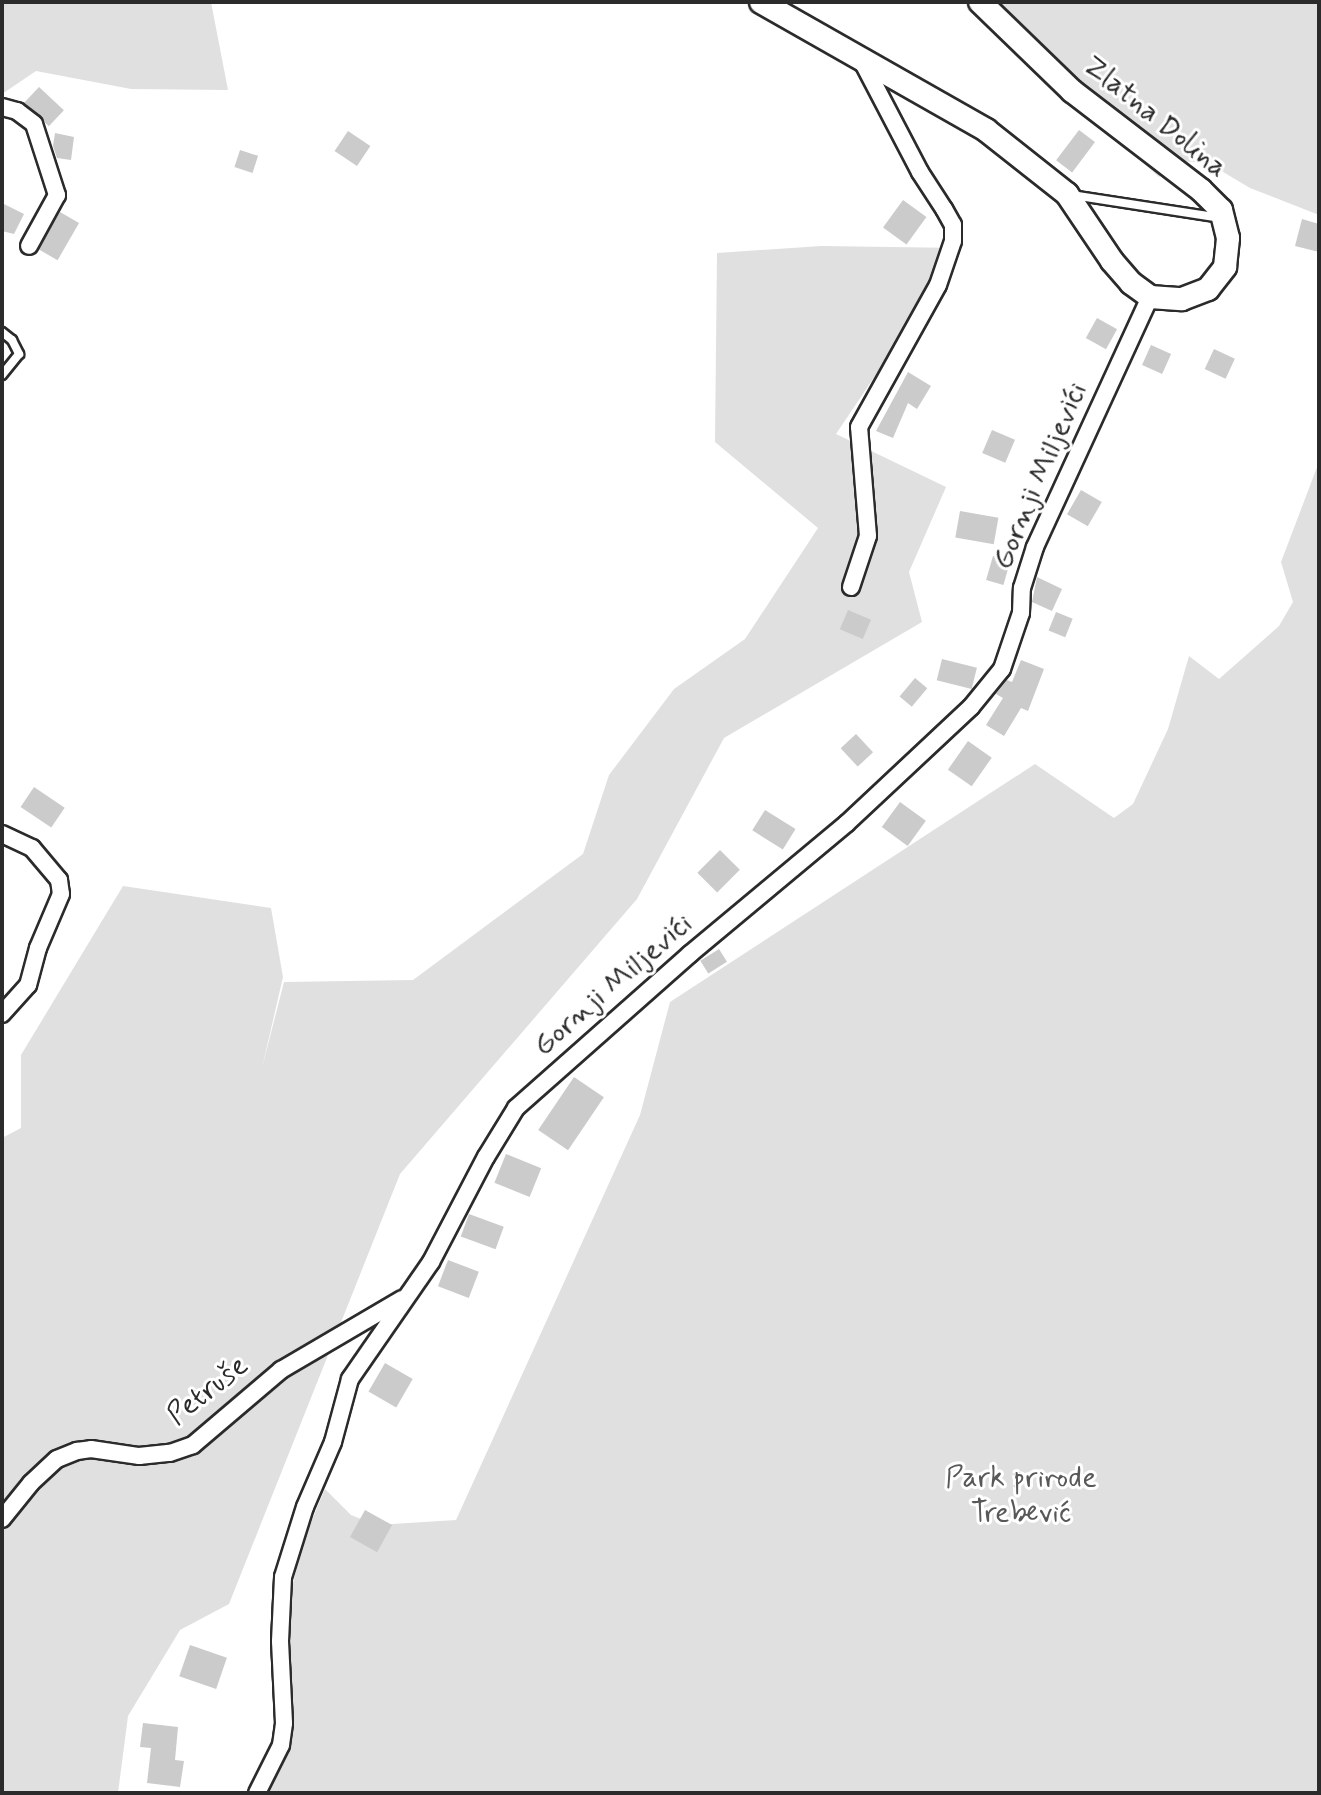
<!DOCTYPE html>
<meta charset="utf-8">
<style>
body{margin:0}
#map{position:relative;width:1321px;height:1795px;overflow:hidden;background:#fff;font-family:Mynerve,sans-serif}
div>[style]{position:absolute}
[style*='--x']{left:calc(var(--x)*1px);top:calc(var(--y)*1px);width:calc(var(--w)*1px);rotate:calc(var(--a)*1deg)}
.green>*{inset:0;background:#e0e0e0}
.building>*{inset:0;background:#cbcbcb;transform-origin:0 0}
.roads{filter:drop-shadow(2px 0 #2b2b2b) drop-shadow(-2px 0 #2b2b2b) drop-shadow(0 2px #2b2b2b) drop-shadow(0 -2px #2b2b2b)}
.lane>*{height:8px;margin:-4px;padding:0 4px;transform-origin:4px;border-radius:4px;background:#fff}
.street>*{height:16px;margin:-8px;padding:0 8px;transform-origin:8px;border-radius:8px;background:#fff}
.secondary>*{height:22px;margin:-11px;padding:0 11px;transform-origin:11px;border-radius:11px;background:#fff}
span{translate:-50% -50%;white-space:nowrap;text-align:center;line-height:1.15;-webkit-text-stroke:6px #fff;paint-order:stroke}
.street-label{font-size:30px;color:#2b2b2b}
.park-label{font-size:30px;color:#585858}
.frame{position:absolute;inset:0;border:4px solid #2b2b2b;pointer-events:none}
</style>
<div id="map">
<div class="green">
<div style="clip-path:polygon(2px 2px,211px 2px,228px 90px,131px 89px,36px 71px,2px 94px)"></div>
<div style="clip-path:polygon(965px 2px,1319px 2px,1319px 215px,1250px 188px,1208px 163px,1178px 161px,1159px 177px)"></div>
<div style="clip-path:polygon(821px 246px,961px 248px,836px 434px,946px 487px,909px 572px,922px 622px,724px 738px,637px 899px,400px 1174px,229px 1604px,180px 1630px,128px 1716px,118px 1793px,2px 1793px,2px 1138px,21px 1128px,21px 1055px,123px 886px,271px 908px,283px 977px,262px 1068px,284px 982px,413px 980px,583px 854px,609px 775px,674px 689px,745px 639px,818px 528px,715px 442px,717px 253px)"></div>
<div style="clip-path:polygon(1319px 462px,1319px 1793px,268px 1793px,293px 1736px,289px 1600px,303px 1541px,325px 1489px,351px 1515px,376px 1525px,456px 1520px,640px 1115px,670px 1002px,1035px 764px,1114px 818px,1133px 804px,1168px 729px,1189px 656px,1219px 679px,1279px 626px,1293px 602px,1281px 562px)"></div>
</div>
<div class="building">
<div style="left:39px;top:87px;width:34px;height:22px;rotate:43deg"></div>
<div style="left:1079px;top:130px;width:20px;height:38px;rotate:37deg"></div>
<div style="left:348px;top:131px;width:27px;height:24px;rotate:34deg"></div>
<div style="clip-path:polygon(55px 133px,74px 137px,71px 160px,57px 158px,53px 146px)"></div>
<div style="left:240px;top:150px;width:19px;height:18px;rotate:18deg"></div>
<div style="left:903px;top:200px;width:29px;height:34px;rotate:36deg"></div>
<div style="clip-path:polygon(2px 203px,24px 214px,14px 234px,2px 231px)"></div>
<div style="left:60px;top:212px;width:22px;height:43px;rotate:30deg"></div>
<div style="clip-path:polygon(1302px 219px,1319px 224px,1319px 252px,1295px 246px)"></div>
<div style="left:1097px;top:318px;width:23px;height:23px;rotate:29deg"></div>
<div style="left:1151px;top:345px;width:22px;height:22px;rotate:24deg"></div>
<div style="left:1214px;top:349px;width:23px;height:22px;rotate:25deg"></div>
<div style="clip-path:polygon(908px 372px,931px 386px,917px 409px,908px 403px,893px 438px,876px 431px)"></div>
<div style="left:992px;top:430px;width:25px;height:25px;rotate:23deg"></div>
<div style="left:1081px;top:490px;width:24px;height:28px;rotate:30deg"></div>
<div style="left:960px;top:511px;width:39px;height:27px;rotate:10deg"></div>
<div style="left:993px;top:556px;width:18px;height:25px;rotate:16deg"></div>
<div style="clip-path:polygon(1037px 577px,1062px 589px,1052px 611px,1032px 602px)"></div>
<div style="left:848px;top:610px;width:25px;height:21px;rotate:23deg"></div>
<div style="left:1056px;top:612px;width:18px;height:20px;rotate:22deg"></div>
<div style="left:942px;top:659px;width:36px;height:22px;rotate:14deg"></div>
<div style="clip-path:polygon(1021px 660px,1044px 669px,1028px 711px,1021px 708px,1004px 736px,986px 725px,1003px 698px,996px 694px,1007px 680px,1012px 682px)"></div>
<div style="left:915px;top:678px;width:16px;height:24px;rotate:40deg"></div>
<div style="left:856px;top:734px;width:25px;height:21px;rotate:47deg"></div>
<div style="left:968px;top:741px;width:29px;height:35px;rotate:35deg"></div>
<div style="left:34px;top:787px;width:37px;height:24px;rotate:34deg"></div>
<div style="left:900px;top:802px;width:32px;height:31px;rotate:36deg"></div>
<div style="left:765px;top:810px;width:36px;height:24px;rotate:32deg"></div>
<div style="left:720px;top:850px;width:28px;height:32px;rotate:45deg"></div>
<div style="left:719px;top:949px;width:15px;height:22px;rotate:58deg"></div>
<div style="left:574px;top:1077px;width:36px;height:64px;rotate:34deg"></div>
<div style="left:506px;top:1154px;width:38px;height:31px;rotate:22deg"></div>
<div style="left:469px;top:1214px;width:37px;height:24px;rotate:20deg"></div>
<div style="left:448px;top:1260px;width:33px;height:28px;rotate:21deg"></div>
<div style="left:385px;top:1363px;width:32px;height:33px;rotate:30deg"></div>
<div style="left:365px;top:1510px;width:31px;height:31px;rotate:29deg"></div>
<div style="left:190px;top:1645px;width:39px;height:33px;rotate:19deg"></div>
<div style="clip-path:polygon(143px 1723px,178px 1727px,175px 1760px,184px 1761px,180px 1787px,147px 1783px,151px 1748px,140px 1747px)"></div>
</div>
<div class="roads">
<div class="lane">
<div style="--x:1072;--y:195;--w:150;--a:8.8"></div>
<div style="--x:2;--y:332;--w:13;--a:39"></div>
<div style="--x:12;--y:340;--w:16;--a:63"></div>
<div style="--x:19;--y:354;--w:27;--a:129"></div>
</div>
<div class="street">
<div style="--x:2;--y:107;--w:16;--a:15"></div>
<div style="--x:17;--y:111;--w:21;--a:37"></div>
<div style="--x:34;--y:124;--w:75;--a:72.1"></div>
<div style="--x:57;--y:195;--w:58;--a:118.8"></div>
<div style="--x:851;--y:587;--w:54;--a:-71.6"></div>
<div style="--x:868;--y:536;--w:109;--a:-94.7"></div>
<div style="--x:859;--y:427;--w:162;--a:-60.9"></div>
<div style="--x:938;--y:285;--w:46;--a:-71.2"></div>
<div style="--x:953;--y:241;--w:16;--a:-90"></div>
<div style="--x:953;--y:225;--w:18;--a:-119"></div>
<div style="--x:944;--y:209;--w:44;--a:-123"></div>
<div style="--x:920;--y:172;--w:123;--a:-117.6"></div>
<div style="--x:2;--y:834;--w:33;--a:25"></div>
<div style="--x:32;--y:848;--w:42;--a:49.8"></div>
<div style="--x:59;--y:880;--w:14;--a:82"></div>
<div style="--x:61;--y:894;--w:59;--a:113.1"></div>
<div style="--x:38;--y:948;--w:38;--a:105"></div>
<div style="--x:28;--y:985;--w:39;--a:132"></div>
<div style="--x:2;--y:1519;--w:46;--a:-51.1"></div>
<div style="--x:31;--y:1483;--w:35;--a:-43"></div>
<div style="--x:57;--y:1459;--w:22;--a:-22"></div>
<div style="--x:77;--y:1451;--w:14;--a:-8"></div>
<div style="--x:91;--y:1449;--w:49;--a:8.3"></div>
<div style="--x:139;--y:1456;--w:31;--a:-6"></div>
<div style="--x:170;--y:1453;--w:24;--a:-19"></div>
<div style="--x:193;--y:1445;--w:116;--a:-40.4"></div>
<div style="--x:281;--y:1370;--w:140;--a:-30.4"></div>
<div style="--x:257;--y:1793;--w:54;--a:-63.4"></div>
<div style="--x:281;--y:1745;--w:22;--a:-82"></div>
<div style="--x:284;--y:1723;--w:82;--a:-92.8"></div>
<div style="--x:280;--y:1641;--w:64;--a:-87.3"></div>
<div style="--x:283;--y:1577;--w:73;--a:-72.6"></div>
<div style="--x:305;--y:1507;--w:71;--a:-66.7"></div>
<div style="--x:333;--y:1442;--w:65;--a:-74.9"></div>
<div style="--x:350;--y:1379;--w:142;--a:-55.3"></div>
<div style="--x:431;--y:1262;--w:119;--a:-62.4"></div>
<div style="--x:486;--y:1157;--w:57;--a:-58.5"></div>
<div style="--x:516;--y:1108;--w:232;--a:-41.5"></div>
<div style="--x:690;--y:954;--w:203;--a:-39.8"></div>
<div style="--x:846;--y:824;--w:171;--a:-43.1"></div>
<div style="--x:971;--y:707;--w:49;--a:-50.8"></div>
<div style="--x:1002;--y:669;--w:59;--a:-71.3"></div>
<div style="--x:1021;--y:613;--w:25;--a:-88"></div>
<div style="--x:1022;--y:588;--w:43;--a:-72.4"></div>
<div style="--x:1035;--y:547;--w:275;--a:-65.3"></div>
</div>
<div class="secondary">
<div style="--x:761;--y:2;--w:259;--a:29.6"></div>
<div style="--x:986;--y:130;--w:103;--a:38.3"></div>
<div style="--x:1067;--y:194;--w:81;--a:56.1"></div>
<div style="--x:1112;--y:261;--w:29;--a:49"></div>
<div style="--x:1131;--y:283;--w:24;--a:36"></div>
<div style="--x:1150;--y:297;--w:32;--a:4"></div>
<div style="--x:1182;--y:299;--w:28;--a:-21"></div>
<div style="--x:1208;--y:289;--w:28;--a:-52"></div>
<div style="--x:1225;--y:267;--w:29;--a:-84"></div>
<div style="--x:1228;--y:238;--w:29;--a:-104"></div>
<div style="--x:1221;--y:210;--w:28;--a:-135"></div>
<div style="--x:1201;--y:190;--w:163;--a:-142.5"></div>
<div style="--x:1072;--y:91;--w:128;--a:-135.9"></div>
</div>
</div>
<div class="street-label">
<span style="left:1155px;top:117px;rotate:39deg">Zlatna Dolina</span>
<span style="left:1040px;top:476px;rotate:-67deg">Gornji Miljevići</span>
<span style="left:613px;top:985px;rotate:-41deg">Gornji Miljevići</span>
<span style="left:208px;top:1391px;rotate:-38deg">Petruše</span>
</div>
<div class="park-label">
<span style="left:1021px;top:1495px">Park prirode<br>Trebević</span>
</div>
<div class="frame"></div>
</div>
